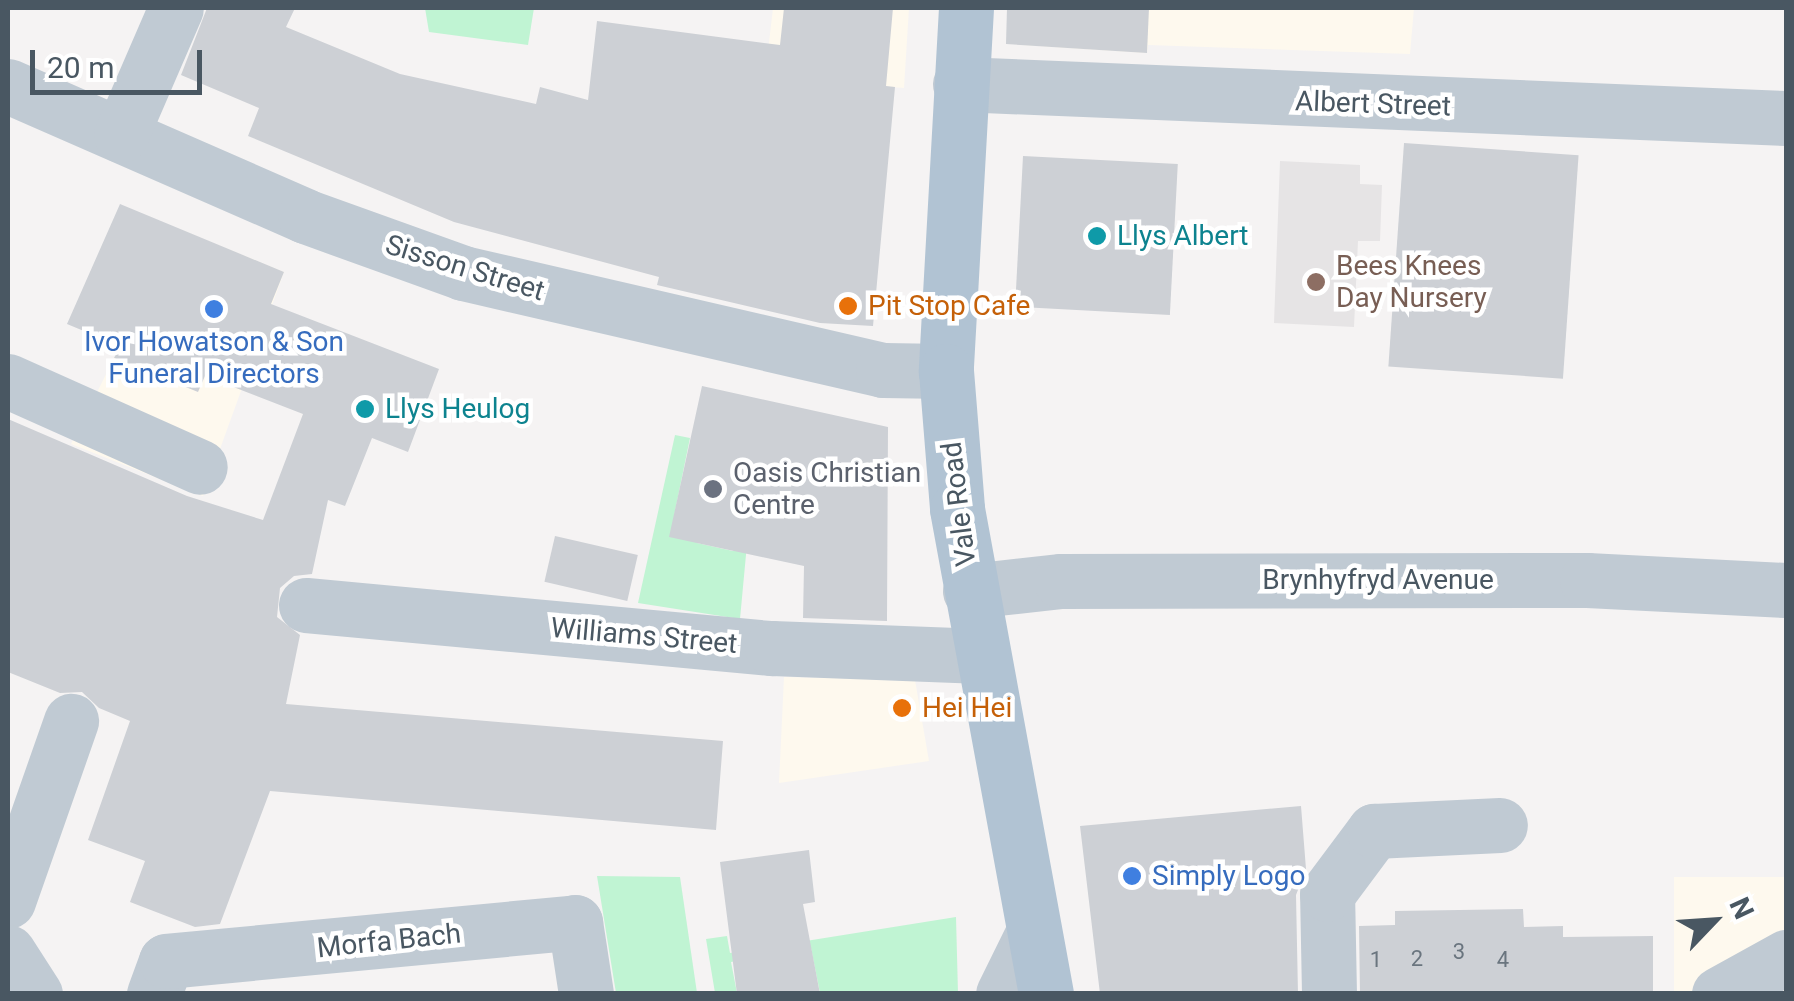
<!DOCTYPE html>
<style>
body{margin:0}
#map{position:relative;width:1794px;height:1001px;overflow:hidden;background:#f5f3f3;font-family:Roboto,sans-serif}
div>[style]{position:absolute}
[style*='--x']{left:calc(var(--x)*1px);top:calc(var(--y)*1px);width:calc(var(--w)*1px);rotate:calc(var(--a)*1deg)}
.commercial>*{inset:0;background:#fef9ee;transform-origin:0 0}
.education>*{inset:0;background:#e6e4e5}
.green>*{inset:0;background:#c0f4d3}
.building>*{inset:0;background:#cdd0d5;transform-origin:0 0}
.minor>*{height:55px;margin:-27.5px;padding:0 27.5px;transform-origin:27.5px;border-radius:27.5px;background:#c0cad3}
.major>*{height:55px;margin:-27.5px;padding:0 27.5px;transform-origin:27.5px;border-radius:27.5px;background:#b1c3d3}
.dots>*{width:28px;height:28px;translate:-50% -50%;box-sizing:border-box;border:5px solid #fff;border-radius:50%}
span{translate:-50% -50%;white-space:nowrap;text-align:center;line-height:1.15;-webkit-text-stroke:9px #fff;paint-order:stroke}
.number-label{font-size:22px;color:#6a757f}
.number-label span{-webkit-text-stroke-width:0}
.street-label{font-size:28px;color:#495762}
.culture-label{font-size:28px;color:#0d838f}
.left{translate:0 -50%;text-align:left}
.education-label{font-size:28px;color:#785e54}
.food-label{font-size:28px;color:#c56008}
.shop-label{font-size:28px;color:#366cbe}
.worship-label{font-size:28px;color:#5b616d}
.frame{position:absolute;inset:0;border:10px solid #495762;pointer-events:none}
.north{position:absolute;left:1664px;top:871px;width:100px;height:100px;-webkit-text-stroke:8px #fff;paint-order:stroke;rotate:65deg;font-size:28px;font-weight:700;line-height:40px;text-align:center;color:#495762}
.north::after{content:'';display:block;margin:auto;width:35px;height:45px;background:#495762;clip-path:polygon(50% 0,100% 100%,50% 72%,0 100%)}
.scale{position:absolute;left:30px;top:50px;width:172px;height:45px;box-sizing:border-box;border:5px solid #495762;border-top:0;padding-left:12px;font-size:30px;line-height:35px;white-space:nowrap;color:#495762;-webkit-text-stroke:8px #fff;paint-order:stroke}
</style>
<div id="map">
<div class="commercial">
<div style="clip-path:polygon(773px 8px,909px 8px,904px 88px,765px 77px)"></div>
<div style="clip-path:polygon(1022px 8px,1414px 8px,1410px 54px,1148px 45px,1147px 53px,1022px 45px)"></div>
<div style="clip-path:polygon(179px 229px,284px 272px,203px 496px,71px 444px)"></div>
<div style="clip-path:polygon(784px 677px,915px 680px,929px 761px,779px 783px)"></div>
<div style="left:1786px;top:877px;width:116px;height:112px;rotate:90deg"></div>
</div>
<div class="education">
<div style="clip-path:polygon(1280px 161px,1360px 165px,1360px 184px,1382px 185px,1380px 241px,1358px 241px,1354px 327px,1274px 323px)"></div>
</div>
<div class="green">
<div style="clip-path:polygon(425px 8px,534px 8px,528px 45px,429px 32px)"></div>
<div style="clip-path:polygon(675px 435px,690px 438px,674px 516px,697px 543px,733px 551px,747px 544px,740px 619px,638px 603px)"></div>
<div style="clip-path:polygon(597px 876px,680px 877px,697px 993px,616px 993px)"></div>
<div style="clip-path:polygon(956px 917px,958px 993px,820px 993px,811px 948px,731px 962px,737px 993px,715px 993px,706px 939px,727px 936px,730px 953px)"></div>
</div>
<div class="building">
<div style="clip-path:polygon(207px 8px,295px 8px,286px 27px,400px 74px,536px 104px,540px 87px,588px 100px,597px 21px,780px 45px,784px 8px,893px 8px,886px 86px,895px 87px,873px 326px,820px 323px,657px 285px,659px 277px,454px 222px,248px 136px,259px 108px,181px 75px)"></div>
<div style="clip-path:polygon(1007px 8px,1149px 8px,1147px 53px,1006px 44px)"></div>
<div style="left:1404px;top:143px;width:175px;height:224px;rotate:4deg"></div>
<div style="left:1023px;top:156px;width:155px;height:151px;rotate:3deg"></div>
<div style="clip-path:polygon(120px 204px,284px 272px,271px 304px,439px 369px,408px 452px,372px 438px,345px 506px,328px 500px,312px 574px,294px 576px,280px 588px,277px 617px,300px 635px,286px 704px,723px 741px,716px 830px,270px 791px,220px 924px,195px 927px,130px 902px,145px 861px,88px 840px,130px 721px,99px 708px,82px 692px,60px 693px,8px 672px,8px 419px,187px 496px,263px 520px,303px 414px,205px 376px,198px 392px,114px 358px,120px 346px,67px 324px)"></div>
<div style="clip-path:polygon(702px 386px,888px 427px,887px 621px,803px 618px,804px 566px,669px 537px)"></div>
<div style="left:555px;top:536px;width:85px;height:47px;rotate:13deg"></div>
<div style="clip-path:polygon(1301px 806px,1306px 869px,1296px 895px,1298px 994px,1100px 994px,1080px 826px)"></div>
<div style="clip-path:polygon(809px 850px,815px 902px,803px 904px,820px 994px,737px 994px,720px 862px)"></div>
<div style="clip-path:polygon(1523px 909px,1524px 927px,1563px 926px,1563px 937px,1653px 936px,1653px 994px,1360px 994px,1359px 926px,1395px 925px,1395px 911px)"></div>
</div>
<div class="minor">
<div style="--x:960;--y:84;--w:827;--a:2.36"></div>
<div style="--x:8;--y:86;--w:324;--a:23.6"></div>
<div style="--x:305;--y:216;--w:168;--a:19.8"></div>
<div style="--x:463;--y:273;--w:431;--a:13"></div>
<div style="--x:883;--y:370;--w:63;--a:0.9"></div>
<div style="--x:121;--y:135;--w:138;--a:-66.6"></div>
<div style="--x:8;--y:381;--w:210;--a:24.1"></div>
<div style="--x:970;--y:591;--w:92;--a:-6.3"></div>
<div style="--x:1061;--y:581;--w:526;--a:-0.11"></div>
<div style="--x:1587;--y:580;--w:199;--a:2.9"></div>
<div style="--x:306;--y:605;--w:468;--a:5.3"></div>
<div style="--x:772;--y:648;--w:210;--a:2.2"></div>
<div style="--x:8;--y:901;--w:191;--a:-70.7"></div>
<div style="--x:8;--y:952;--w:50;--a:57.3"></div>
<div style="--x:154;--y:994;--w:35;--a:-70"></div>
<div style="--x:166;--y:961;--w:411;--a:-5.4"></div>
<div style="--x:575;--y:922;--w:73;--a:81.3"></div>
<div style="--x:1003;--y:994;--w:70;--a:-63.8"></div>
<div style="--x:1329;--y:994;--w:100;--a:-91.1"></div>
<div style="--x:1327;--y:894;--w:79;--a:-53.3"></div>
<div style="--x:1374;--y:831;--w:126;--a:-2.7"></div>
<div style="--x:1719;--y:994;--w:77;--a:-28.9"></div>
</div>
<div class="major">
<div style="--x:966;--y:8;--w:364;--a:93.2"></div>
<div style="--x:946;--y:371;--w:138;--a:85.4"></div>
<div style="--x:957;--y:509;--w:493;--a:79.6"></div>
</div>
<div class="dots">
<div style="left:1097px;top:236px;background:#0f9aa8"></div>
<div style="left:1316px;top:282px;background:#8d6e63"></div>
<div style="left:848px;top:306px;background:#e8710a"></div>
<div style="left:214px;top:309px;background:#3f7fe0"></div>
<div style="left:365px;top:409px;background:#0f9aa8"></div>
<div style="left:713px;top:489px;background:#6b7280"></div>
<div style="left:902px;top:708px;background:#e8710a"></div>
<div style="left:1132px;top:876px;background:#3f7fe0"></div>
</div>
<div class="number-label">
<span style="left:1459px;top:952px">3</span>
<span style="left:1417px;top:959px">2</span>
<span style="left:1376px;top:960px">1</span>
<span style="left:1503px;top:960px">4</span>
</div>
<div class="street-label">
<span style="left:1373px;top:104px;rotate:2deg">Albert Street</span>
<span style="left:465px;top:268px;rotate:17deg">Sisson Street</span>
<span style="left:959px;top:504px;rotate:-97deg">Vale Road</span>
<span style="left:1378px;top:580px">Brynhyfryd Avenue</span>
<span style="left:644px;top:636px;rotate:5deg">Williams Street</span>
<span style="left:389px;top:941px;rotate:-6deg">Morfa Bach</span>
</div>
<div class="culture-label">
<span class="left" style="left:1117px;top:236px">Llys Albert</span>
<span class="left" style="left:385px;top:409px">Llys Heulog</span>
</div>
<div class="education-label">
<span class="left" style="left:1336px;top:282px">Bees Knees<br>Day Nursery</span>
</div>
<div class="food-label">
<span class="left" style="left:868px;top:306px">Pit Stop Cafe</span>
<span class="left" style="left:922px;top:708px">Hei Hei</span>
</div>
<div class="shop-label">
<span style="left:214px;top:358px">Ivor Howatson &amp; Son<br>Funeral Directors</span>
<span class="left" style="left:1152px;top:876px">Simply Logo</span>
</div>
<div class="worship-label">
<span class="left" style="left:733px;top:489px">Oasis Christian<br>Centre</span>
</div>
<div class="frame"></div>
<div class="north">N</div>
<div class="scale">20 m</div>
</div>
